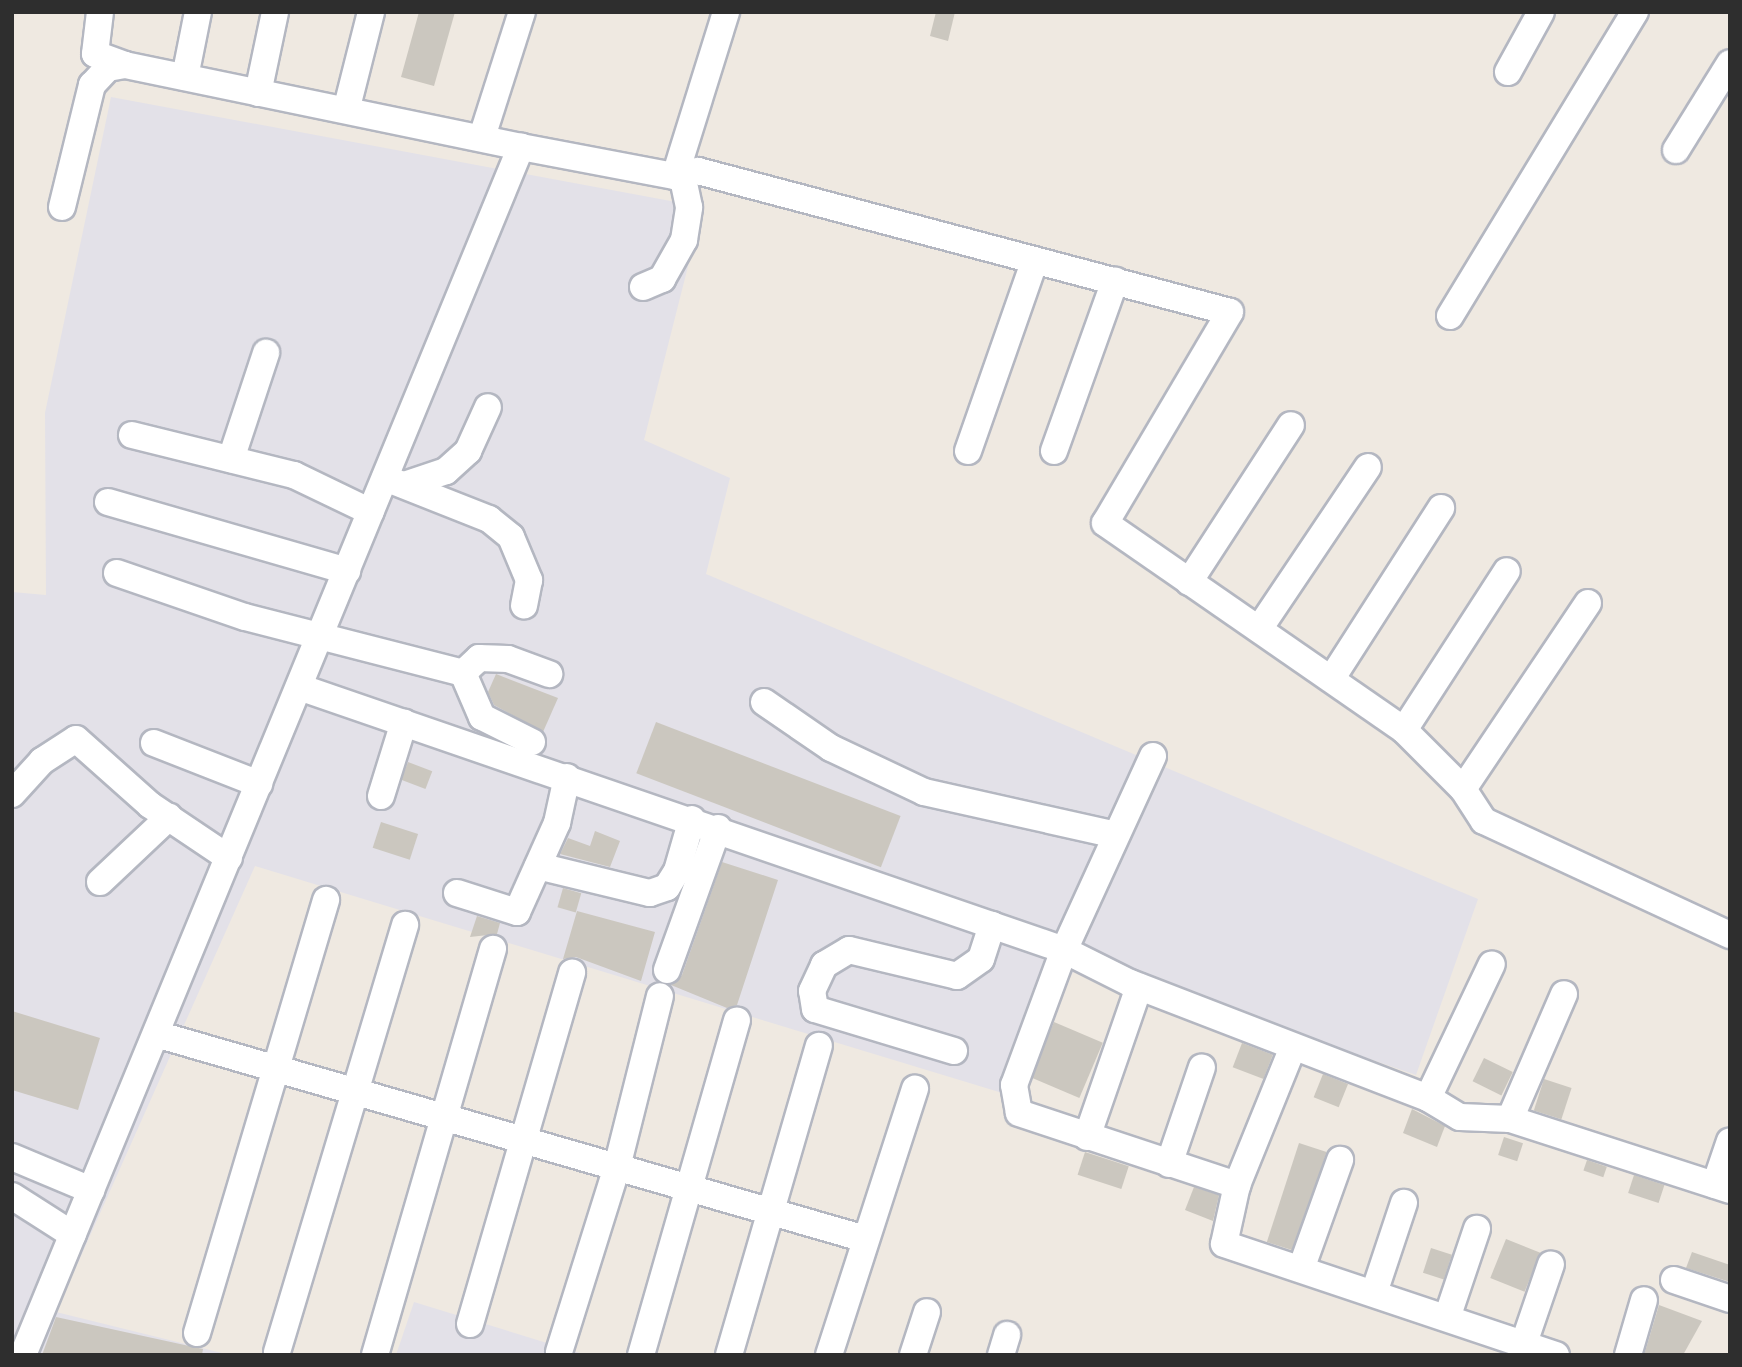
<!DOCTYPE html>
<style>
body{margin:0}
#map{position:relative;width:1742px;height:1367px;overflow:hidden;background:#efe9e1;font-family:Arial,sans-serif}
div>[style]{position:absolute}
[style*='--x']{left:calc(var(--x)*1px);top:calc(var(--y)*1px);width:calc(var(--w)*1px);rotate:calc(var(--a)*1deg)}
.industrial>*{inset:0;background:#e3e1e8}
.building>*{inset:0;background:#cbc7bf;transform-origin:0 0}
.roads{filter:drop-shadow(2px 0 #b4b7c1) drop-shadow(-2px 0 #b4b7c1) drop-shadow(0 2px #b4b7c1) drop-shadow(0 -2px #b4b7c1)}
.minor>*{height:26px;margin:-13px;padding:0 13px;transform-origin:13px;border-radius:13px;background:#fff}
span{translate:-50% -50%;white-space:nowrap;text-align:center;line-height:1.15;-webkit-text-stroke:6px #fff;paint-order:stroke}
.frame{position:absolute;inset:0;border:14px solid #2e2e2e;pointer-events:none}
</style>
<div id="map">
<div class="industrial">
<div style="clip-path:polygon(111px 97px,703px 207px,644px 440px,730px 478px,706px 574px,1478px 899px,1416px 1075px,1080px 959px,1009px 1095px,255px 866px,56px 1312px,230px 1355px,12px 1355px,12px 592px,46px 595px,45px 413px)"></div>
<div style="clip-path:polygon(414px 1302px,586px 1355px,396px 1355px)"></div>
</div>
<div class="building">
<div style="clip-path:polygon(419px 12px,455px 12px,434px 86px,401px 77px)"></div>
<div style="clip-path:polygon(936px 12px,955px 12px,948px 41px,930px 36px)"></div>
<div style="clip-path:polygon(496px 674px,558px 698px,543px 732px,494px 705px,488px 692px)"></div>
<div style="left:656px;top:722px;width:262px;height:55px;rotate:21deg"></div>
<div style="left:408px;top:762px;width:26px;height:19px;rotate:21deg"></div>
<div style="left:381px;top:822px;width:39px;height:27px;rotate:18deg"></div>
<div style="clip-path:polygon(595px 831px,620px 841px,610px 867px,560px 854px,568px 838px,590px 846px)"></div>
<div style="clip-path:polygon(722px 862px,778px 880px,737px 1005px,727px 1008px,671px 985px,682px 975px)"></div>
<div style="left:563px;top:888px;width:19px;height:20px;rotate:16deg"></div>
<div style="clip-path:polygon(577px 911px,655px 932px,641px 981px,576px 957px,563px 959px)"></div>
<div style="clip-path:polygon(477px 916px,500px 923px,497px 934px,470px 937px)"></div>
<div style="clip-path:polygon(12px 1011px,100px 1038px,78px 1110px,12px 1090px)"></div>
<div style="left:1054px;top:1022px;width:53px;height:60px;rotate:23deg"></div>
<div style="left:1242px;top:1043px;width:33px;height:26px;rotate:21deg"></div>
<div style="left:1484px;top:1058px;width:32px;height:26px;rotate:26deg"></div>
<div style="left:1323px;top:1074px;width:27px;height:25px;rotate:22deg"></div>
<div style="left:1544px;top:1079px;width:29px;height:33px;rotate:18deg"></div>
<div style="clip-path:polygon(1412px 1109px,1445px 1126px,1437px 1147px,1403px 1133px)"></div>
<div style="left:1504px;top:1137px;width:20px;height:19px;rotate:18deg"></div>
<div style="left:1299px;top:1143px;width:29px;height:104px;rotate:18deg"></div>
<div style="left:1085px;top:1152px;width:46px;height:24px;rotate:18deg"></div>
<div style="left:1587px;top:1160px;width:21px;height:11px;rotate:19deg"></div>
<div style="left:1634px;top:1175px;width:32px;height:19px;rotate:18deg"></div>
<div style="clip-path:polygon(1194px 1187px,1219px 1195px,1213px 1221px,1185px 1210px)"></div>
<div style="left:1506px;top:1239px;width:37px;height:42px;rotate:22deg"></div>
<div style="left:1431px;top:1248px;width:22px;height:26px;rotate:18deg"></div>
<div style="clip-path:polygon(1692px 1252px,1730px 1265px,1730px 1282px,1686px 1268px)"></div>
<div style="clip-path:polygon(1659px 1305px,1702px 1321px,1683px 1355px,1644px 1355px)"></div>
<div style="clip-path:polygon(56px 1317px,203px 1349px,202px 1355px,42px 1355px)"></div>
</div>
<div class="roads">
<div class="minor">
<div style="--x:100;--y:12;--w:42;--a:96.8"></div>
<div style="--x:95;--y:54;--w:32;--a:20"></div>
<div style="--x:125;--y:65;--w:404;--a:11.7"></div>
<div style="--x:1508;--y:72;--w:68;--a:-61.2"></div>
<div style="--x:185;--y:77;--w:66;--a:-78.7"></div>
<div style="--x:258;--y:93;--w:83;--a:-78.1"></div>
<div style="--x:347;--y:107;--w:98;--a:-75.8"></div>
<div style="--x:482;--y:137;--w:131;--a:-72.3"></div>
<div style="--x:1676;--y:150;--w:102;--a:-58.2"></div>
<div style="--x:675;--y:176;--w:172;--a:-72.7"></div>
<div style="--x:62;--y:207;--w:126;--a:-76.2"></div>
<div style="--x:92;--y:85;--w:23;--a:-47"></div>
<div style="--x:108;--y:68;--w:17;--a:-10"></div>
<div style="--x:643;--y:287;--w:21;--a:-23"></div>
<div style="--x:662;--y:279;--w:45;--a:-60.6"></div>
<div style="--x:684;--y:240;--w:33;--a:-81"></div>
<div style="--x:689;--y:207;--w:33;--a:-102"></div>
<div style="--x:1450;--y:316;--w:356;--a:-58.7"></div>
<div style="--x:132;--y:435;--w:167;--a:13.9"></div>
<div style="--x:294;--y:475;--w:85;--a:25.7"></div>
<div style="--x:968;--y:451;--w:202;--a:-70.7"></div>
<div style="--x:1054;--y:451;--w:181;--a:-70.3"></div>
<div style="--x:231;--y:459;--w:112;--a:-71.7"></div>
<div style="--x:385;--y:478;--w:112;--a:21.5"></div>
<div style="--x:489;--y:519;--w:28;--a:39"></div>
<div style="--x:511;--y:537;--w:47;--a:67.3"></div>
<div style="--x:529;--y:580;--w:26;--a:101"></div>
<div style="--x:404;--y:485;--w:44;--a:-18.4"></div>
<div style="--x:446;--y:471;--w:30;--a:-42"></div>
<div style="--x:468;--y:451;--w:48;--a:-65.6"></div>
<div style="--x:108;--y:502;--w:249;--a:16.1"></div>
<div style="--x:117;--y:573;--w:135;--a:19"></div>
<div style="--x:245;--y:617;--w:225;--a:14.4"></div>
<div style="--x:1189;--y:582;--w:187;--a:-57"></div>
<div style="--x:1259;--y:629;--w:195;--a:-56.1"></div>
<div style="--x:1332;--y:678;--w:202;--a:-57.3"></div>
<div style="--x:299;--y:687;--w:809;--a:18.97"></div>
<div style="--x:1064;--y:950;--w:144;--a:110.3"></div>
<div style="--x:1014;--y:1085;--w:28;--a:80"></div>
<div style="--x:1019;--y:1113;--w:230;--a:18.3"></div>
<div style="--x:1237;--y:1185;--w:60;--a:102.4"></div>
<div style="--x:1224;--y:1244;--w:350;--a:18.5"></div>
<div style="--x:764;--y:702;--w:81;--a:34.5"></div>
<div style="--x:831;--y:748;--w:103;--a:25.3"></div>
<div style="--x:924;--y:792;--w:197;--a:12.6"></div>
<div style="--x:1404;--y:730;--w:189;--a:-57.1"></div>
<div style="--x:532;--y:742;--w:56;--a:-153.4"></div>
<div style="--x:482;--y:717;--w:48;--a:-113.4"></div>
<div style="--x:463;--y:673;--w:22;--a:-43"></div>
<div style="--x:479;--y:658;--w:29;--a:2"></div>
<div style="--x:508;--y:659;--w:44;--a:20.1"></div>
<div style="--x:154;--y:743;--w:113;--a:21.3"></div>
<div style="--x:1153;--y:756;--w:213;--a:114.6"></div>
<div style="--x:1064;--y:950;--w:74;--a:26.6"></div>
<div style="--x:1130;--y:983;--w:319;--a:21.1"></div>
<div style="--x:1428;--y:1098;--w:37;--a:31"></div>
<div style="--x:1460;--y:1117;--w:50;--a:2.3"></div>
<div style="--x:1510;--y:1119;--w:231;--a:17.9"></div>
<div style="--x:1463;--y:789;--w:224;--a:-56.1"></div>
<div style="--x:12;--y:794;--w:45;--a:-47.7"></div>
<div style="--x:42;--y:761;--w:40;--a:-32.9"></div>
<div style="--x:76;--y:739;--w:99;--a:41.7"></div>
<div style="--x:150;--y:805;--w:95;--a:33.9"></div>
<div style="--x:381;--y:796;--w:77;--a:-72.7"></div>
<div style="--x:538;--y:866;--w:115;--a:13.6"></div>
<div style="--x:650;--y:893;--w:18;--a:-19"></div>
<div style="--x:667;--y:887;--w:19;--a:-58"></div>
<div style="--x:677;--y:871;--w:54;--a:-73.9"></div>
<div style="--x:100;--y:882;--w:95;--a:-43.3"></div>
<div style="--x:457;--y:893;--w:63;--a:17.6"></div>
<div style="--x:517;--y:912;--w:98;--a:-65.8"></div>
<div style="--x:557;--y:823;--w:47;--a:-77.7"></div>
<div style="--x:667;--y:970;--w:151;--a:-70.2"></div>
<div style="--x:156;--y:1034;--w:735;--a:16.12"></div>
<div style="--x:954;--y:1051;--w:145;--a:-163.2"></div>
<div style="--x:815;--y:1009;--w:18;--a:-99"></div>
<div style="--x:812;--y:991;--w:29;--a:-65"></div>
<div style="--x:824;--y:965;--w:29;--a:-31"></div>
<div style="--x:849;--y:950;--w:111;--a:13.5"></div>
<div style="--x:957;--y:976;--w:29;--a:-35"></div>
<div style="--x:981;--y:959;--w:36;--a:-72"></div>
<div style="--x:1428;--y:1098;--w:148;--a:-64.5"></div>
<div style="--x:1510;--y:1119;--w:136;--a:-66.6"></div>
<div style="--x:1087;--y:1137;--w:159;--a:-70.9"></div>
<div style="--x:12;--y:1157;--w:86;--a:22.7"></div>
<div style="--x:1169;--y:1164;--w:102;--a:-71.2"></div>
<div style="--x:1237;--y:1185;--w:149;--a:-67.9"></div>
<div style="--x:1715;--y:1185;--w:46;--a:-71.2"></div>
<div style="--x:12;--y:1196;--w:72;--a:32.6"></div>
<div style="--x:1301;--y:1269;--w:116;--a:-70.3"></div>
<div style="--x:1674;--y:1280;--w:59;--a:18.7"></div>
<div style="--x:1374;--y:1293;--w:95;--a:-71.6"></div>
<div style="--x:1448;--y:1315;--w:91;--a:-71.4"></div>
<div style="--x:470;--y:1324;--w:366;--a:-73.8"></div>
<div style="--x:197;--y:1333;--w:452;--a:-73.4"></div>
<div style="--x:1524;--y:1343;--w:83;--a:-71.1"></div>
<div style="--x:277;--y:1352;--w:446;--a:-73.3"></div>
<div style="--x:559;--y:1352;--w:194;--a:-72.6"></div>
<div style="--x:617;--y:1167;--w:176;--a:-75.9"></div>
<div style="--x:23;--y:1355;--w:1307;--a:-67.6"></div>
<div style="--x:521;--y:147;--w:157;--a:10.7"></div>
<div style="--x:675;--y:176;--w:24;--a:-12"></div>
<div style="--x:698;--y:171;--w:550;--a:14.84"></div>
<div style="--x:1230;--y:312;--w:245;--a:120.6"></div>
<div style="--x:1105;--y:523;--w:364;--a:34.7"></div>
<div style="--x:1404;--y:730;--w:83;--a:45"></div>
<div style="--x:1463;--y:789;--w:38;--a:57"></div>
<div style="--x:1484;--y:821;--w:271;--a:24.9"></div>
<div style="--x:375;--y:1355;--w:423;--a:-73.8"></div>
<div style="--x:641;--y:1355;--w:348;--a:-74"></div>
<div style="--x:729;--y:1355;--w:322;--a:-73.8"></div>
<div style="--x:829;--y:1355;--w:280;--a:-72.1"></div>
<div style="--x:913;--y:1355;--w:45;--a:-72"></div>
<div style="--x:1001;--y:1355;--w:21;--a:-73"></div>
<div style="--x:1628;--y:1355;--w:57;--a:-73.8"></div>
</div>
</div>
<div class="frame"></div>
</div>
